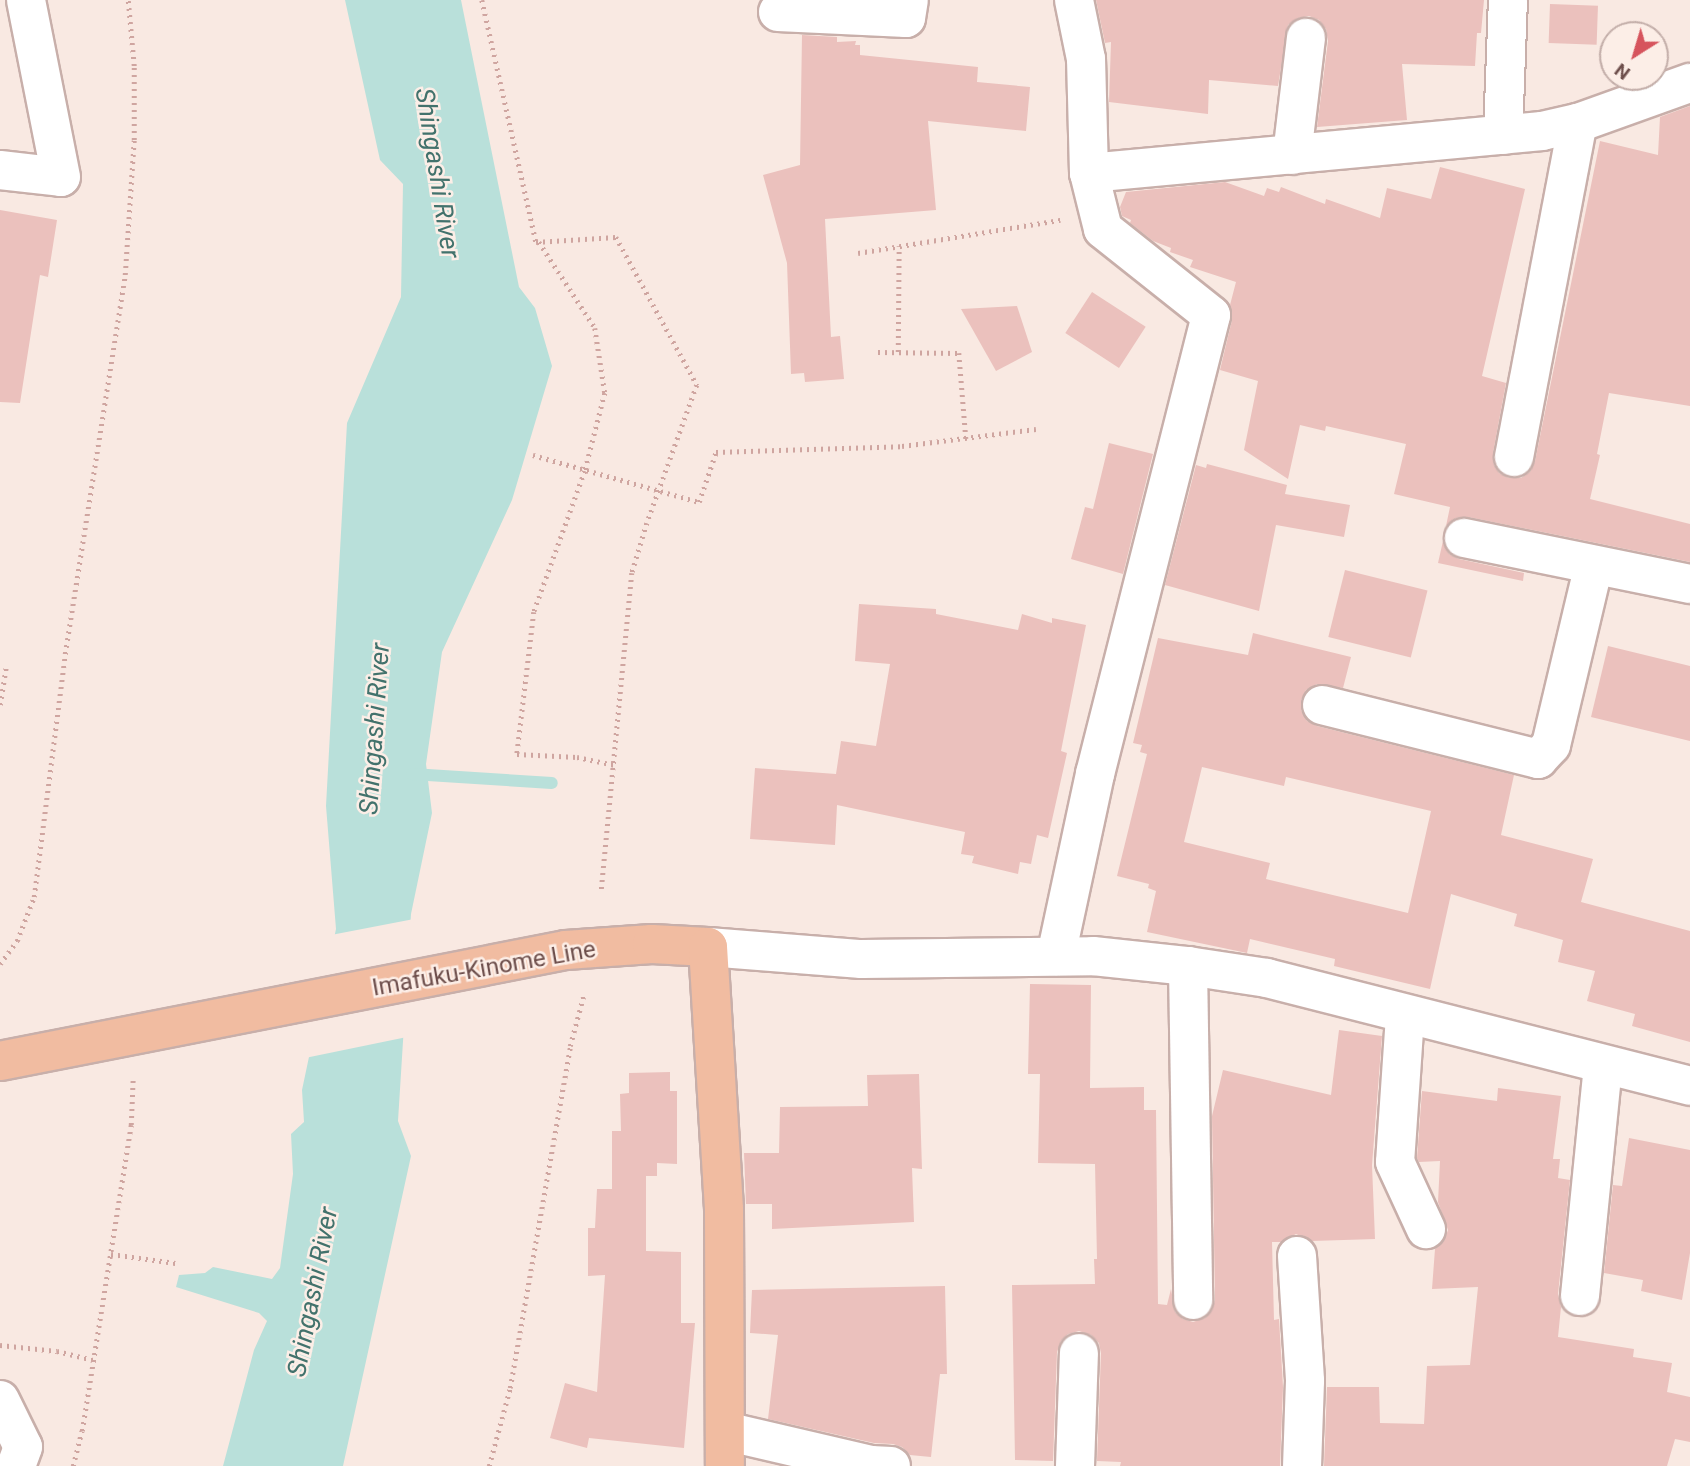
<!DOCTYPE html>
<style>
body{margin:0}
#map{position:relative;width:1690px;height:1466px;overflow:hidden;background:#f9e9e2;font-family:Roboto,sans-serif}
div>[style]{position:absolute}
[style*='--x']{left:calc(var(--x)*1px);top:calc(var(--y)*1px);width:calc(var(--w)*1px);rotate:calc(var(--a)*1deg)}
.water>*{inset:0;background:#b9e0da}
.pier>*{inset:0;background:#f9e9e2}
.stream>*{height:12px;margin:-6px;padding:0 6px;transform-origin:6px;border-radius:6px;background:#b9e0da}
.building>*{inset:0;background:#ebc1bd;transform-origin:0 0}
.path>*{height:4.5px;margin-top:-2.25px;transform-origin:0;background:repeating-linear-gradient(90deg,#cfa5a0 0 2px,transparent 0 7px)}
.roads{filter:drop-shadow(2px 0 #c8afaa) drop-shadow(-2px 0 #c8afaa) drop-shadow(0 2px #c8afaa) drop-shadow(0 -2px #c8afaa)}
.minor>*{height:38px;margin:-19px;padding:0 19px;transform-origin:19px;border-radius:19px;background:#fff}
.major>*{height:38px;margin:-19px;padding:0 19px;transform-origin:19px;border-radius:19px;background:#f1bca1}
span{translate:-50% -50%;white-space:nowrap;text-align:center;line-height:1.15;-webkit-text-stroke:5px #fceee7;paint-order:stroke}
.street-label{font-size:24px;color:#6d4e4b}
.water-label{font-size:26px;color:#42726c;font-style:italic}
.north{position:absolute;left:1599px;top:21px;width:70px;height:70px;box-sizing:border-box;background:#fceee7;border:2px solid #c3aea9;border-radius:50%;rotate:217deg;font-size:19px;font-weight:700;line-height:28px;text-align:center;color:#6d4e4b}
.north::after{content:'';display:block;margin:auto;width:24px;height:32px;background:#d6545d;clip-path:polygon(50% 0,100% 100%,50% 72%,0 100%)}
</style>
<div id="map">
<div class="water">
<div style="clip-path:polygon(345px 0,461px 0,519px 287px,535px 308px,552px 366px,512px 500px,442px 652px,426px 764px,432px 813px,411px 914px,398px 1121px,411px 1156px,343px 1466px,223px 1466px,254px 1350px,267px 1321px,259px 1313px,176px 1287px,179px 1275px,205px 1273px,213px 1267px,272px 1279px,280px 1268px,293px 1174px,291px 1134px,304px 1122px,302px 1090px,336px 929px,326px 806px,347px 423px,401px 297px,403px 184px,380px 160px)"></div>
</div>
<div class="pier">
<div style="clip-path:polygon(414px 919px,407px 1037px,305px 1058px,331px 935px)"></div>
</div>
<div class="stream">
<div style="--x:412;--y:774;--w:140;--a:3.7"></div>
</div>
<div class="building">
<div style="clip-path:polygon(1096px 0,1484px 0,1481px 33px,1477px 33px,1475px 66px,1402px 64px,1407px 120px,1317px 127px,1328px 41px,1326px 29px,1319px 20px,1309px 16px,1298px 18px,1288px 25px,1278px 86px,1209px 80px,1208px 114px,1109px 102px,1111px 42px,1105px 43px)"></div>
<div style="left:1550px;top:4px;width:48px;height:39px;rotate:2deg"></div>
<div style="clip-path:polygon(802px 35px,837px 37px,837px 42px,856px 41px,855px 45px,860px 45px,860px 55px,978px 67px,977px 82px,1030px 87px,1026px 131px,928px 121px,936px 210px,825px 219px,831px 337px,840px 336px,844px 379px,805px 382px,804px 373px,791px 374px,787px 263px,763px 175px,800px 165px)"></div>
<div style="clip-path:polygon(1690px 106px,1690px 406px,1609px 393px,1597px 454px,1600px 455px,1590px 499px,1690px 524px,1690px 562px,1468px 517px,1456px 518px,1446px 526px,1450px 507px,1394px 494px,1406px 444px,1326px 426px,1325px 431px,1300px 425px,1288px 479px,1244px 450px,1258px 381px,1220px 370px,1232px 320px,1230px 305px,1236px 282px,1190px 267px,1193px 260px,1170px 252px,1171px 248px,1153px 241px,1130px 223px,1131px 220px,1122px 216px,1120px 207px,1126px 192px,1225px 182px,1264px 196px,1267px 188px,1279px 192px,1281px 187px,1325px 204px,1326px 199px,1380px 218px,1387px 188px,1431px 199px,1440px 167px,1525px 189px,1482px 376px,1506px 383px,1493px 453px,1494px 465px,1499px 473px,1509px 478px,1521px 478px,1530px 472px,1535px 461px,1600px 141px,1658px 155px,1660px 117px)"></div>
<div style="clip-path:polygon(0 210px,57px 220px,48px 277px,40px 275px,20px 403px,0 402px)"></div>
<div style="left:1092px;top:292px;width:64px;height:49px;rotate:33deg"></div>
<div style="clip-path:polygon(1017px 306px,1032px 352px,996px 371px,961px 309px)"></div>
<div style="clip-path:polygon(1109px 443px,1153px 454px,1123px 574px,1071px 559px,1085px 507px,1093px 509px)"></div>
<div style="clip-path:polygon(1207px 464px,1287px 485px,1285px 494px,1350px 505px,1344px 537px,1276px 525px,1259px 611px,1165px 585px,1196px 465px,1206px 468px)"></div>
<div style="clip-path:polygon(1443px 541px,1449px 554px,1459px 559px,1524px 573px,1523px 581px,1438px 563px)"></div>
<div style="left:1345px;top:570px;width:85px;height:69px;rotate:14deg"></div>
<div style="clip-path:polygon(859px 604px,936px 609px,936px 614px,1018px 630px,1022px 614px,1052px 623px,1052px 618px,1086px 625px,1061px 751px,1067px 753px,1048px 838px,1037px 835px,1031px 864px,1020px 862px,1018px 874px,972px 863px,974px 856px,961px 854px,965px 832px,837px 805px,835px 845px,750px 839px,755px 768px,836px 774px,841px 741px,876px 746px,890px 664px,855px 661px)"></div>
<div style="clip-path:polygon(evenodd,1253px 633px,1351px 657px,1343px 688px,1317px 684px,1306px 690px,1301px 700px,1301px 710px,1307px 721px,1317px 726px,1514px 775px,1501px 835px,1593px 859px,1581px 902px,1690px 931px,1690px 1042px,1632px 1026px,1635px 1014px,1587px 1001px,1595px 971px,1558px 962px,1563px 940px,1514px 926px,1517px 914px,1451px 894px,1430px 989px,1334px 966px,1335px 959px,1250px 939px,1247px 953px,1147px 932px,1156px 891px,1148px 888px,1149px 884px,1117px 876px,1147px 754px,1140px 752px,1142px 745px,1133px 743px,1158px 638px,1248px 655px,1253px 633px,1202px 767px,1284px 786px,1286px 777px,1431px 811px,1408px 913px,1266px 879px,1270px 863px,1184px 842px,1202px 767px)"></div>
<div style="clip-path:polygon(1608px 646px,1690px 666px,1690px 741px,1591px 717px)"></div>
<div style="clip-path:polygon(1030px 984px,1091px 985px,1090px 1088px,1144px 1087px,1144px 1110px,1156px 1110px,1158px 1304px,1167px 1305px,1171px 1289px,1175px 1312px,1183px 1319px,1193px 1322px,1205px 1318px,1212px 1310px,1215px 1300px,1212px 1116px,1223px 1070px,1331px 1095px,1339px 1030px,1382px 1036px,1372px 1165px,1375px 1239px,1312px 1241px,1296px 1234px,1281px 1242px,1272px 1242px,1274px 1320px,1279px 1319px,1283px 1387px,1280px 1466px,1120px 1466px,1121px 1462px,1097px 1461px,1101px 1353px,1099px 1343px,1091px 1335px,1079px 1331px,1068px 1334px,1061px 1341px,1057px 1352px,1053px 1461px,1015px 1460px,1012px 1285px,1095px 1284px,1094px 1259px,1097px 1259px,1095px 1164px,1038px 1163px,1040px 1074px,1028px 1074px)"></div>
<div style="clip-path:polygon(670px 1072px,670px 1091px,677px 1091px,677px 1164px,657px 1163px,657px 1176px,646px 1176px,646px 1251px,681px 1252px,681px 1323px,695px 1323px,684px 1448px,589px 1438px,587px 1448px,550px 1438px,565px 1383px,597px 1392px,605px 1275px,588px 1276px,588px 1228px,595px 1228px,597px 1189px,612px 1189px,612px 1131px,621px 1131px,620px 1094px,629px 1093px,629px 1073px)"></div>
<div style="clip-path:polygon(919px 1074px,922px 1169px,912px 1168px,914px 1222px,772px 1229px,772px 1204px,746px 1204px,744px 1153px,779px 1153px,780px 1107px,868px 1106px,867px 1075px)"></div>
<div style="clip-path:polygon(1498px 1088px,1561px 1096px,1553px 1159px,1560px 1159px,1558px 1178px,1570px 1180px,1558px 1294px,1561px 1307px,1558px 1337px,1634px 1349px,1633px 1357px,1672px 1363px,1667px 1392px,1690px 1397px,1690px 1442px,1675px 1439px,1667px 1466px,1324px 1466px,1327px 1387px,1379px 1387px,1380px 1423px,1424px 1424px,1427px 1366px,1470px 1365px,1478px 1287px,1432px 1289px,1435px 1249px,1444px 1241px,1448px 1230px,1438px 1202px,1440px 1161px,1419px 1162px,1417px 1158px,1422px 1091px,1497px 1101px)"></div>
<div style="clip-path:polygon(1629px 1138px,1690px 1150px,1690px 1253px,1682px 1300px,1641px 1291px,1643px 1280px,1604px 1273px,1613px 1185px,1622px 1186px)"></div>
<div style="clip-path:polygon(945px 1286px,947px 1374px,940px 1374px,931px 1457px,910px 1455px,902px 1447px,893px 1444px,874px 1443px,768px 1419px,778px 1335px,750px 1333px,752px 1290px)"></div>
</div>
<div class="path">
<div style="--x:482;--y:0;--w:248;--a:77.4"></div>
<div style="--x:536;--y:242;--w:80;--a:-3.6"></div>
<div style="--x:616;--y:237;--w:169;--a:61.3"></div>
<div style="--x:697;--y:385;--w:147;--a:109.9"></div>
<div style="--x:647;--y:523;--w:52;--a:106.7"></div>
<div style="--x:632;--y:573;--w:322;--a:95.5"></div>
<div style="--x:539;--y:242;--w:103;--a:56.9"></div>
<div style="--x:595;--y:328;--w:66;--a:81.3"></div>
<div style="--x:605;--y:393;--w:81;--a:104.4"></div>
<div style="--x:585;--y:471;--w:150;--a:109.9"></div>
<div style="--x:534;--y:612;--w:143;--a:96.8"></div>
<div style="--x:517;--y:754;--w:60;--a:2.9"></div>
<div style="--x:577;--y:757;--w:38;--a:12"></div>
<div style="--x:858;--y:253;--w:205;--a:-9.3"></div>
<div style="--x:878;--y:352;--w:81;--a:0.7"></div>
<div style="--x:959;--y:353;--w:86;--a:85.3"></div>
<div style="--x:898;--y:352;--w:106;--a:-89.5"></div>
<div style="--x:533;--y:455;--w:173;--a:15.8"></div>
<div style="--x:699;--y:502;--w:53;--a:-71.2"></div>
<div style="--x:716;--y:452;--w:186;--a:-1.8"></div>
<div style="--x:902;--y:446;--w:135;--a:-7.2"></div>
<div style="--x:0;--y:705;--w:38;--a:-81"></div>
<div style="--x:0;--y:964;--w:29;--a:-54"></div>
<div style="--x:17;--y:941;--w:47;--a:-68.9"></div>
<div style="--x:34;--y:897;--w:245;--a:-82.7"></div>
<div style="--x:65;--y:654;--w:384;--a:-81"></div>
<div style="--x:125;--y:275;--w:135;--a:-86.2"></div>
<div style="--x:134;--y:140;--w:74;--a:-90"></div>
<div style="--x:134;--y:66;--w:66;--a:-95.2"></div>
<div style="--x:111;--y:1254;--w:65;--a:8"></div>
<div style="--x:0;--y:1345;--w:57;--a:6"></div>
<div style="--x:57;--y:1351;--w:37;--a:14"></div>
<div style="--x:73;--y:1466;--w:36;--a:-76"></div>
<div style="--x:82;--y:1431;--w:310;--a:-80.9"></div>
<div style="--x:131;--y:1125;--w:47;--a:-87.6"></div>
<div style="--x:489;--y:1466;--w:81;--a:-74.9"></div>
<div style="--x:510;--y:1388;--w:347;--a:-80"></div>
<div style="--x:570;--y:1046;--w:54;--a:-74.9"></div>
</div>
<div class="roads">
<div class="minor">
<div style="--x:778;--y:12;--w:128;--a:2.7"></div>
<div style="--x:906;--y:18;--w:18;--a:-81"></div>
<div style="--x:1503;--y:135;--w:135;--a:-87.9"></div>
<div style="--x:1292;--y:155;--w:118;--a:-83.2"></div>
<div style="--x:0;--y:170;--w:61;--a:6.5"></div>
<div style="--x:61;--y:177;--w:180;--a:-101.2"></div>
<div style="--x:1089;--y:173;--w:455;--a:-5.3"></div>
<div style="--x:1542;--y:131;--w:37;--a:-13"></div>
<div style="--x:1578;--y:123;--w:119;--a:-19.7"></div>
<div style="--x:1514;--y:457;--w:340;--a:-79.2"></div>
<div style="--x:1464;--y:538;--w:231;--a:11.5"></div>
<div style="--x:1322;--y:705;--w:223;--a:14"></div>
<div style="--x:1538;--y:759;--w:19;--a:-47"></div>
<div style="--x:1551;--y:745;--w:185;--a:-76.6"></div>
<div style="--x:708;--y:947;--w:154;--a:4.5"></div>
<div style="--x:862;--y:959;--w:231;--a:-0.7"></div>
<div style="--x:1093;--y:956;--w:96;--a:6"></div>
<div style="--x:1188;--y:966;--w:80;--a:8.6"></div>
<div style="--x:1267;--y:978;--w:437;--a:14.3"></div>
<div style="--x:1056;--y:956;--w:186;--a:-77.9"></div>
<div style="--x:1095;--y:774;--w:473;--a:-75.8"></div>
<div style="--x:1211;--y:315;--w:138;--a:-141.5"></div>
<div style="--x:1103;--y:229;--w:58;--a:-104"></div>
<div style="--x:1089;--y:173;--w:114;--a:-91.5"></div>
<div style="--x:1086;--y:59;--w:60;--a:-101.5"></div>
<div style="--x:1188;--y:966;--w:334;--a:89.1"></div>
<div style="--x:1405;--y:1016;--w:146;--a:93.9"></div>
<div style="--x:1395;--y:1162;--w:74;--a:65.2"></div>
<div style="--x:1297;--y:1256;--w:125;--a:86.3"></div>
<div style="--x:1305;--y:1381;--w:85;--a:92"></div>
<div style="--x:1580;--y:1296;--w:232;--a:-84.3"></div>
<div style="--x:0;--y:1400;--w:52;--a:63.9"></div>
<div style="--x:23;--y:1447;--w:20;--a:110"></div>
<div style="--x:725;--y:1431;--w:150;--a:13.1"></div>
<div style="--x:871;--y:1465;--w:20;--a:3"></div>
<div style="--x:1075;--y:1466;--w:113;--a:-88"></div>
</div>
<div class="major">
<div style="--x:0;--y:1061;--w:577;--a:-11.1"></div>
<div style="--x:566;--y:950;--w:86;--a:-4"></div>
<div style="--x:652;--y:944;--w:56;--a:3.1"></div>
<div style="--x:708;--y:947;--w:263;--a:86.5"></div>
<div style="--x:724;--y:1210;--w:256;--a:89.8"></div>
</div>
</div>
<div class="street-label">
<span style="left:484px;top:969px;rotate:-10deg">Imafuku-Kinome Line</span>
</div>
<div class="water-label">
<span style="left:437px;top:173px;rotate:81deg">Shingashi River</span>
<span style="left:375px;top:729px;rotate:-86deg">Shingashi River</span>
<span style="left:313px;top:1292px;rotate:-79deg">Shingashi River</span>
</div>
<div class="north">N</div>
</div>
